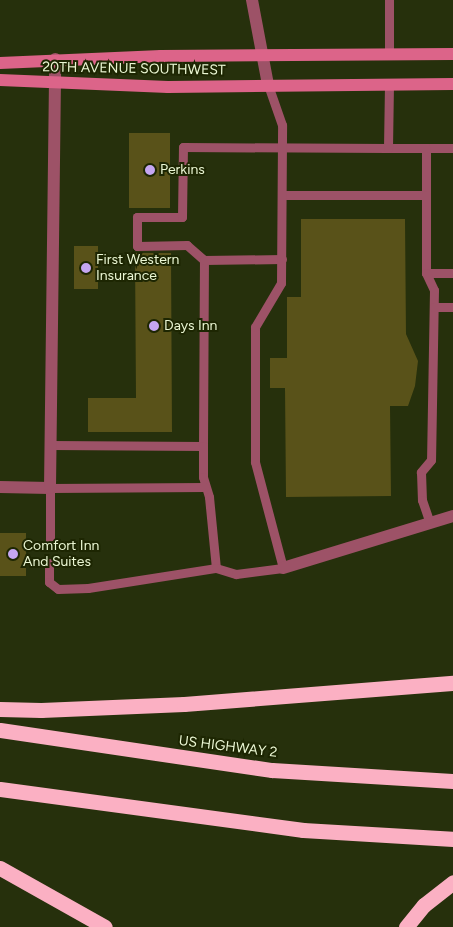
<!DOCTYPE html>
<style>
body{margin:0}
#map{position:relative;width:453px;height:927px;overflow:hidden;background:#26300c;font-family:Figtree,sans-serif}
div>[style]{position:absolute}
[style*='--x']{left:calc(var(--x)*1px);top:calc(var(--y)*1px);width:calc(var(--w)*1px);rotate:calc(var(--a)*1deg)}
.building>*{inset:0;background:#595219;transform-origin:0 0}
.lane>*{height:9px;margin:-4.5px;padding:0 4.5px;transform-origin:4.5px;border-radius:4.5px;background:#9d5267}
.street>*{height:12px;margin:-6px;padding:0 6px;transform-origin:6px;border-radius:6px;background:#9d5267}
.secondary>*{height:12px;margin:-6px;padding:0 6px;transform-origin:6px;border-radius:6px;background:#dc6489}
.highway>*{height:15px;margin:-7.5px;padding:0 7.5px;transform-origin:7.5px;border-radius:7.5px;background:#fbb0c3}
.dots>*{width:14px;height:14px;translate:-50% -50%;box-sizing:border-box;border:2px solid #1d2602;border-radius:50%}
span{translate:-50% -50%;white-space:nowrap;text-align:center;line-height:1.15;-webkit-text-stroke:4px #1d2602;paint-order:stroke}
.street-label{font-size:14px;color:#ebf7d4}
.poi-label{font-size:14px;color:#ebf7d4}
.left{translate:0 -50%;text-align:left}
</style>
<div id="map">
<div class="building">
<div style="left:129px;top:133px;width:41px;height:75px"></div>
<div style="clip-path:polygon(301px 219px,405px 219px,406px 334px,418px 361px,415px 386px,408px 406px,390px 406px,391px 496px,286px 497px,285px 388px,270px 388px,270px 358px,287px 358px,287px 297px,301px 297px)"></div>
<div style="left:98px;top:246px;width:43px;height:24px;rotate:90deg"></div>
<div style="clip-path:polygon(135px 253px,171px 253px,172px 432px,88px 432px,88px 398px,136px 398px)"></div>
<div style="left:0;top:533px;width:26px;height:43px"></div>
</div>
<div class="lane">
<div style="--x:389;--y:0;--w:54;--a:90"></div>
<div style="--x:426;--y:148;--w:27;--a:0"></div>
<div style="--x:283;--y:195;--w:143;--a:0"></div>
<div style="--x:426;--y:195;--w:47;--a:-90"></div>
<div style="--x:426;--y:148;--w:38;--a:180"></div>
<div style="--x:426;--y:195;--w:78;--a:90"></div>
<div style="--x:426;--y:273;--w:27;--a:0"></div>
<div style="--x:204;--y:260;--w:23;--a:-139"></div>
<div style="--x:187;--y:245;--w:50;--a:178.9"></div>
<div style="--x:137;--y:246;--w:29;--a:-90"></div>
<div style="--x:137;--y:217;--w:45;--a:0"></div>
<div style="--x:182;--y:217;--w:70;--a:-89.2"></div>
<div style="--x:183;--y:147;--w:205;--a:0.3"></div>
<div style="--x:388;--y:148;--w:64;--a:-89.1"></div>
<div style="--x:426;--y:273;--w:19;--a:65"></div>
<div style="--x:434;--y:290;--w:170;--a:91"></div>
<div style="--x:431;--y:460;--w:16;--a:130"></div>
<div style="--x:421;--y:472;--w:28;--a:88"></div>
<div style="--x:422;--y:500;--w:24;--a:71"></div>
<div style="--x:434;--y:307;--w:19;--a:0"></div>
<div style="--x:51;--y:445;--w:152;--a:0.4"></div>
<div style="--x:203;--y:446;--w:186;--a:-89.7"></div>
<div style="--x:204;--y:260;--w:78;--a:-0.7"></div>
<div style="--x:203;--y:446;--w:31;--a:90"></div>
<div style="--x:203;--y:477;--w:21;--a:73"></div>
<div style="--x:209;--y:497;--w:71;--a:84.4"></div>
<div style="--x:50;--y:542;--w:54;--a:-90"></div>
<div style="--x:50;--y:488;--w:155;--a:-0.4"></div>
<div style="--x:49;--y:563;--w:19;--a:90"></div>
<div style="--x:49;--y:582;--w:11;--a:38"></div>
<div style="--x:58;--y:589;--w:30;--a:-2"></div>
<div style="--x:88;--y:588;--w:130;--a:-8.9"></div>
<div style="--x:216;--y:568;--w:21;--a:17"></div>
<div style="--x:236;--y:574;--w:47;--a:-7.3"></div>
<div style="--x:283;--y:568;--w:110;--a:-104.8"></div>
<div style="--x:255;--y:462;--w:135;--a:-90"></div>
<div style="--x:255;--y:327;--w:51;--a:-59.4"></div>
<div style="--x:281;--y:283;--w:158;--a:-89.6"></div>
<div style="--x:282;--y:125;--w:42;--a:-109.3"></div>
</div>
<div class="street">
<div style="--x:252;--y:0;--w:86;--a:79.3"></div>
<div style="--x:0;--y:487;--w:50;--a:1.1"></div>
<div style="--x:50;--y:488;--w:429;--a:-89.3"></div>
<div style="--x:283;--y:568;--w:178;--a:-17"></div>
</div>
<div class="secondary">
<div style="--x:0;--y:63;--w:161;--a:-2.5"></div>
<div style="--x:161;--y:56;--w:292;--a:-0.4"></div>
<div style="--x:0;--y:80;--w:168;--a:2.4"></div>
<div style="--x:168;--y:87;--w:285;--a:-0.6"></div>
</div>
<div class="highway">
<div style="--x:0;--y:709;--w:41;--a:1.4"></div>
<div style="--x:41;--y:710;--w:143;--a:-2.4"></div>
<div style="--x:184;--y:704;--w:270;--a:-4.5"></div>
<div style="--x:0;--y:730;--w:275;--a:8.4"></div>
<div style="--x:272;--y:770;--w:181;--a:3.5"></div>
<div style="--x:0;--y:789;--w:306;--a:7.7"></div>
<div style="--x:303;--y:830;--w:150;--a:3.4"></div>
<div style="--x:0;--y:868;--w:120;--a:29.3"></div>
<div style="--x:406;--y:927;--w:28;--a:-51"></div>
<div style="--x:424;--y:905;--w:37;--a:-38"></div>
</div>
<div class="dots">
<div style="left:150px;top:170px;background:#c5a6f1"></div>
<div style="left:86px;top:268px;background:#c5a6f1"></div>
<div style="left:154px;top:326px;background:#c5a6f1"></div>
<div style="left:13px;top:554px;background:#c5a6f1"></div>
</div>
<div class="street-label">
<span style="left:134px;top:69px;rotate:1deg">20TH AVENUE SOUTHWEST</span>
<span style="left:228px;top:747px;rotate:7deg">US HIGHWAY 2</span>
</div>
<div class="poi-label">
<span class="left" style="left:160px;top:170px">Perkins</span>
<span class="left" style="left:96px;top:268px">First Western<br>Insurance</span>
<span class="left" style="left:164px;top:326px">Days Inn</span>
<span class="left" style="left:23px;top:554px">Comfort Inn<br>And Suites</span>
</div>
</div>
